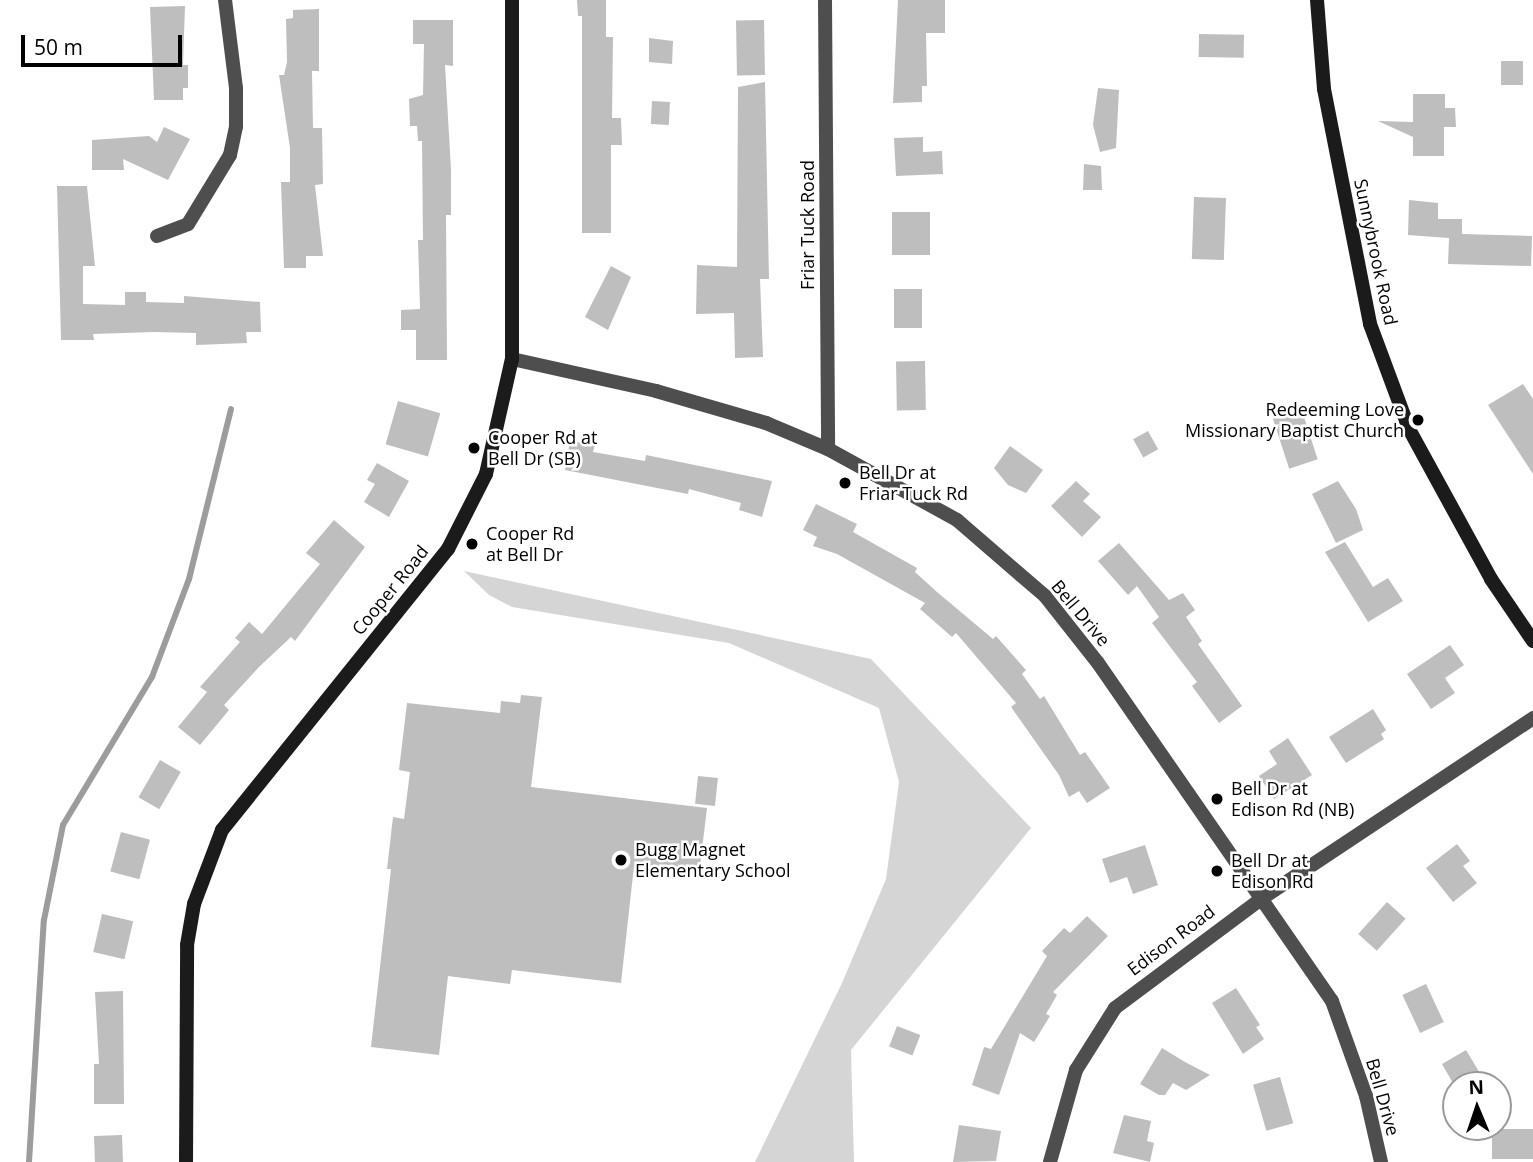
<!DOCTYPE html>
<style>
body{margin:0}
#map{position:relative;width:1533px;height:1162px;overflow:hidden;background:#fff;font-family:"Open Sans",sans-serif}
div>[style]{position:absolute}
[style*='--x']{left:calc(var(--x)*1px);top:calc(var(--y)*1px);width:calc(var(--w)*1px);rotate:calc(var(--a)*1deg)}
.green>*{inset:0;background:#d5d5d5}
.stream>*{height:6px;margin:-3px;padding:0 3px;transform-origin:3px;border-radius:3px;background:#9c9c9c}
.building>*{inset:0;background:#bebebe;transform-origin:0 0}
.street>*{height:14px;margin:-7px;padding:0 7px;transform-origin:7px;border-radius:7px;background:#4e4e4e}
.secondary>*{height:14px;margin:-7px;padding:0 7px;transform-origin:7px;border-radius:7px;background:#1b1b1b}
.dots>*{width:19px;height:19px;translate:-50% -50%;box-sizing:border-box;border:4px solid #fff;border-radius:50%}
span{translate:-50% -50%;white-space:nowrap;text-align:center;line-height:1.15;-webkit-text-stroke:5px #fff;paint-order:stroke}
.street-label{font-size:18px;color:#000}
.poi-label{font-size:18px;color:#000}
.right{translate:-100% -50%;text-align:right}
.left{translate:0 -50%;text-align:left}
.north{position:absolute;left:1442px;top:1071px;width:70px;height:70px;box-sizing:border-box;background:#fff;border:2px solid #999;border-radius:50%;rotate:358deg;font-size:19px;font-weight:700;line-height:28px;text-align:center;color:#000}
.north::after{content:'';display:block;margin:auto;width:24px;height:32px;background:#000;clip-path:polygon(50% 0,100% 100%,50% 72%,0 100%)}
.scale{position:absolute;left:21px;top:35px;width:161px;height:32px;box-sizing:border-box;border:4px solid #000;border-top:0;padding-left:9px;font-size:21px;line-height:24px;white-space:nowrap;color:#000;-webkit-text-stroke:5px #fff;paint-order:stroke}
</style>
<div id="map">
<div class="green">
<div style="clip-path:polygon(464px 571px,871px 659px,1031px 828px,851px 1050px,854px 1162px,755px 1162px,842px 983px,886px 879px,899px 782px,879px 708px,729px 643px,512px 607px,489px 595px)"></div>
</div>
<div class="stream">
<div style="--x:29;--y:1162;--w:242;--a:-86.5"></div>
<div style="--x:44;--y:920;--w:97;--a:-78.7"></div>
<div style="--x:63;--y:825;--w:173;--a:-59"></div>
<div style="--x:152;--y:677;--w:105;--a:-69.3"></div>
<div style="--x:189;--y:579;--w:175;--a:-76.1"></div>
</div>
<div class="building">
<div style="clip-path:polygon(577px 0,606px 0,606px 37px,613px 37px,612px 118px,621px 118px,622px 145px,611px 145px,611px 233px,582px 233px,582px 16px,578px 16px)"></div>
<div style="clip-path:polygon(898px 0,945px 0,945px 33px,926px 33px,927px 86px,922px 86px,922px 102px,893px 103px)"></div>
<div style="clip-path:polygon(185px 6px,183px 65px,188px 65px,188px 88px,183px 88px,183px 100px,154px 100px,150px 7px)"></div>
<div style="clip-path:polygon(319px 9px,319px 71px,312px 71px,313px 128px,322px 128px,323px 184px,315px 185px,323px 256px,306px 256px,306px 268px,284px 268px,281px 182px,290px 182px,290px 148px,279px 75px,284px 75px,287px 62px,286px 19px,293px 18px,293px 10px)"></div>
<div style="clip-path:polygon(413px 20px,453px 20px,453px 66px,445px 65px,451px 170px,451px 215px,446px 215px,447px 360px,416px 360px,416px 330px,401px 330px,401px 310px,420px 309px,418px 240px,423px 240px,422px 141px,418px 141px,417px 126px,410px 126px,409px 99px,423px 95px,424px 44px,413px 44px)"></div>
<div style="left:764px;top:20px;width:55px;height:28px;rotate:89deg"></div>
<div style="left:1199px;top:34px;width:45px;height:23px;rotate:1deg"></div>
<div style="clip-path:polygon(649px 38px,673px 41px,672px 64px,649px 62px)"></div>
<div style="left:1501px;top:61px;width:22px;height:24px"></div>
<div style="clip-path:polygon(765px 82px,769px 279px,760px 279px,763px 357px,735px 358px,734px 313px,696px 314px,697px 265px,737px 267px,738px 87px)"></div>
<div style="clip-path:polygon(1098px 88px,1119px 90px,1116px 148px,1100px 152px,1093px 125px)"></div>
<div style="clip-path:polygon(1413px 94px,1445px 94px,1445px 108px,1455px 108px,1456px 127px,1444px 127px,1444px 156px,1413px 156px,1413px 137px,1378px 121px,1413px 122px)"></div>
<div style="left:652px;top:101px;width:18px;height:23px;rotate:3deg"></div>
<div style="clip-path:polygon(164px 127px,190px 139px,168px 180px,123px 159px,124px 170px,92px 170px,92px 140px,149px 136px,157px 142px)"></div>
<div style="clip-path:polygon(923px 137px,923px 152px,942px 151px,943px 174px,896px 176px,894px 138px)"></div>
<div style="clip-path:polygon(1084px 164px,1101px 166px,1102px 190px,1083px 190px)"></div>
<div style="clip-path:polygon(57px 186px,87px 186px,95px 266px,83px 266px,83px 304px,125px 305px,125px 292px,146px 292px,146px 302px,184px 303px,184px 296px,260px 302px,261px 332px,246px 332px,247px 343px,196px 345px,196px 333px,154px 332px,93px 334px,94px 340px,61px 340px)"></div>
<div style="left:1194px;top:197px;width:32px;height:62px;rotate:2deg"></div>
<div style="clip-path:polygon(1409px 200px,1438px 203px,1438px 219px,1462px 219px,1462px 234px,1532px 236px,1531px 266px,1448px 264px,1449px 238px,1408px 235px)"></div>
<div style="left:892px;top:212px;width:38px;height:43px"></div>
<div style="clip-path:polygon(611px 266px,631px 277px,608px 330px,585px 317px)"></div>
<div style="left:894px;top:289px;width:28px;height:39px"></div>
<div style="left:925px;top:361px;width:49px;height:29px;rotate:89deg"></div>
<div style="clip-path:polygon(1523px 384px,1533px 399px,1533px 474px,1488px 405px)"></div>
<div style="left:398px;top:401px;width:44px;height:45px;rotate:16deg"></div>
<div style="left:1301px;top:408px;width:54px;height:30px;rotate:72deg"></div>
<div style="left:1148px;top:431px;width:21px;height:17px;rotate:61deg"></div>
<div style="clip-path:polygon(570px 441px,595px 445px,593px 452px,645px 461px,646px 455px,772px 481px,762px 517px,739px 510px,741px 503px,689px 489px,688px 494px,565px 470px)"></div>
<div style="clip-path:polygon(1010px 446px,1043px 470px,1026px 493px,1008px 485px,994px 468px)"></div>
<div style="clip-path:polygon(377px 463px,409px 481px,389px 517px,364px 502px,375px 484px,367px 480px)"></div>
<div style="clip-path:polygon(1076px 481px,1090px 494px,1083px 501px,1101px 517px,1082px 537px,1051px 506px)"></div>
<div style="clip-path:polygon(1338px 481px,1356px 509px,1363px 530px,1336px 543px,1312px 494px)"></div>
<div style="clip-path:polygon(816px 504px,857px 524px,853px 532px,917px 568px,915px 572px,937px 592px,993px 639px,996px 636px,1026px 670px,1022px 674px,1040px 699px,1044px 696px,1080px 755px,1085px 752px,1110px 788px,1087px 803px,1079px 791px,1069px 797px,1059px 775px,1011px 707px,1016px 703px,956px 633px,952px 637px,920px 609px,925px 603px,837px 554px,813px 546px,817px 537px,803px 530px)"></div>
<div style="clip-path:polygon(334px 520px,365px 547px,295px 641px,291px 637px,259px 667px,224px 705px,229px 710px,200px 745px,178px 727px,207px 692px,200px 687px,240px 642px,235px 638px,249px 622px,262px 634px,320px 564px,306px 553px)"></div>
<div style="clip-path:polygon(1345px 542px,1373px 587px,1388px 578px,1403px 601px,1368px 622px,1325px 552px)"></div>
<div style="clip-path:polygon(1119px 543px,1169px 600px,1183px 593px,1195px 610px,1186px 617px,1202px 641px,1198px 644px,1242px 706px,1219px 723px,1192px 686px,1197px 682px,1152px 623px,1159px 617px,1137px 586px,1128px 595px,1098px 561px)"></div>
<div style="clip-path:polygon(1450px 645px,1464px 665px,1445px 678px,1455px 693px,1431px 709px,1407px 674px)"></div>
<div style="clip-path:polygon(521px 695px,542px 697px,531px 787px,707px 808px,699px 874px,634px 866px,621px 983px,512px 970px,510px 984px,448px 976px,439px 1055px,371px 1047px,391px 869px,387px 869px,393px 817px,404px 819px,410px 772px,399px 770px,407px 703px,500px 713px,501px 701px,520px 703px)"></div>
<div style="clip-path:polygon(1373px 709px,1386px 730px,1381px 734px,1384px 739px,1346px 763px,1329px 737px)"></div>
<div style="clip-path:polygon(1288px 738px,1312px 775px,1274px 799px,1259px 776px,1277px 764px,1269px 751px)"></div>
<div style="left:160px;top:760px;width:24px;height:43px;rotate:30deg"></div>
<div style="left:698px;top:776px;width:20px;height:28px;rotate:6deg"></div>
<div style="left:121px;top:832px;width:30px;height:41px;rotate:15deg"></div>
<div style="clip-path:polygon(1457px 844px,1470px 861px,1463px 866px,1477px 883px,1453px 902px,1426px 868px)"></div>
<div style="clip-path:polygon(1145px 845px,1158px 885px,1133px 894px,1127px 877px,1110px 883px,1102px 859px)"></div>
<div style="left:1387px;top:902px;width:25px;height:43px;rotate:42deg"></div>
<div style="left:102px;top:914px;width:32px;height:39px;rotate:13deg"></div>
<div style="clip-path:polygon(1087px 916px,1108px 936px,1053px 992px,1057px 995px,1046px 1014px,1050px 1016px,1034px 1042px,1020px 1033px,999px 1095px,972px 1085px,984px 1047px,991px 1049px,1047px 956px,1042px 951px,1064px 928px,1070px 933px)"></div>
<div style="left:1426px;top:984px;width:42px;height:26px;rotate:65deg"></div>
<div style="clip-path:polygon(1236px 988px,1260px 1025px,1256px 1027px,1264px 1039px,1243px 1054px,1212px 1003px)"></div>
<div style="clip-path:polygon(123px 991px,124px 1104px,94px 1104px,94px 1064px,99px 1064px,95px 992px)"></div>
<div style="left:897px;top:1026px;width:25px;height:22px;rotate:21deg"></div>
<div style="clip-path:polygon(1162px 1048px,1185px 1062px,1210px 1075px,1186px 1090px,1173px 1083px,1165px 1095px,1159px 1095px,1140px 1084px)"></div>
<div style="clip-path:polygon(1466px 1050px,1487px 1085px,1454px 1085px,1442px 1064px)"></div>
<div style="left:1280px;top:1077px;width:48px;height:28px;rotate:74deg"></div>
<div style="clip-path:polygon(1124px 1115px,1151px 1121px,1147px 1141px,1154px 1143px,1150px 1162px,1113px 1153px)"></div>
<div style="clip-path:polygon(959px 1125px,1001px 1131px,996px 1161px,953px 1162px)"></div>
<div style="left:1533px;top:1129px;width:30px;height:41px;rotate:90deg"></div>
<div style="left:122px;top:1135px;width:27px;height:28px;rotate:88deg"></div>
</div>
<div class="street">
<div style="--x:825;--y:0;--w:449;--a:89.6"></div>
<div style="--x:157;--y:236;--w:33;--a:-21"></div>
<div style="--x:188;--y:224;--w:81;--a:-58.7"></div>
<div style="--x:230;--y:155;--w:30;--a:-78"></div>
<div style="--x:236;--y:126;--w:38;--a:-90"></div>
<div style="--x:236;--y:88;--w:89;--a:-97.1"></div>
<div style="--x:512;--y:359;--w:148;--a:12.5"></div>
<div style="--x:656;--y:391;--w:115;--a:16.2"></div>
<div style="--x:766;--y:423;--w:67;--a:22.8"></div>
<div style="--x:828;--y:449;--w:147;--a:28.8"></div>
<div style="--x:957;--y:520;--w:116;--a:40.8"></div>
<div style="--x:1045;--y:596;--w:85;--a:51.7"></div>
<div style="--x:1098;--y:663;--w:411;--a:55.3"></div>
<div style="--x:1332;--y:1001;--w:101;--a:70.3"></div>
<div style="--x:1366;--y:1096;--w:68;--a:77.2"></div>
<div style="--x:1050;--y:1162;--w:96;--a:-74.2"></div>
<div style="--x:1076;--y:1070;--w:73;--a:-57.8"></div>
<div style="--x:1115;--y:1008;--w:182;--a:-36.7"></div>
<div style="--x:1261;--y:899;--w:327;--a:-33.6"></div>
</div>
<div class="secondary">
<div style="--x:1317;--y:0;--w:89;--a:85.5"></div>
<div style="--x:1324;--y:89;--w:239;--a:78.9"></div>
<div style="--x:1370;--y:324;--w:112;--a:69.6"></div>
<div style="--x:1409;--y:429;--w:171;--a:61.3"></div>
<div style="--x:1491;--y:579;--w:75;--a:55.9"></div>
<div style="--x:186;--y:1162;--w:217;--a:-89.7"></div>
<div style="--x:187;--y:945;--w:42;--a:-80.3"></div>
<div style="--x:194;--y:904;--w:79;--a:-69.3"></div>
<div style="--x:222;--y:830;--w:361;--a:-51.2"></div>
<div style="--x:448;--y:549;--w:84;--a:-63.1"></div>
<div style="--x:486;--y:474;--w:118;--a:-77.3"></div>
<div style="--x:512;--y:359;--w:359;--a:-90"></div>
</div>
<div class="dots">
<div style="left:1418px;top:420px;background:#000"></div>
<div style="left:474px;top:448px;background:#000"></div>
<div style="left:845px;top:483px;background:#000"></div>
<div style="left:472px;top:544px;background:#000"></div>
<div style="left:1217px;top:799px;background:#000"></div>
<div style="left:621px;top:860px;background:#000"></div>
<div style="left:1217px;top:871px;background:#000"></div>
</div>
<div class="street-label">
<span style="left:807px;top:225px;rotate:-90deg">Friar Tuck Road</span>
<span style="left:1376px;top:252px;rotate:78deg">Sunnybrook Road</span>
<span style="left:390px;top:590px;rotate:-51deg">Cooper Road</span>
<span style="left:1081px;top:613px;rotate:50deg">Bell Drive</span>
<span style="left:1171px;top:940px;rotate:-37deg">Edison Road</span>
<span style="left:1383px;top:1097px;rotate:74deg">Bell Drive</span>
</div>
<div class="poi-label">
<span class="right" style="left:1404px;top:420px">Redeeming Love<br>Missionary Baptist Church</span>
<span class="left" style="left:488px;top:448px">Cooper Rd at<br>Bell Dr (SB)</span>
<span class="left" style="left:859px;top:483px">Bell Dr at<br>Friar Tuck Rd</span>
<span class="left" style="left:486px;top:544px">Cooper Rd<br>at Bell Dr</span>
<span class="left" style="left:1231px;top:799px">Bell Dr at<br>Edison Rd (NB)</span>
<span class="left" style="left:635px;top:860px">Bugg Magnet<br>Elementary School</span>
<span class="left" style="left:1231px;top:871px">Bell Dr at<br>Edison Rd</span>
</div>
<div class="north">N</div>
<div class="scale">50 m</div>
</div>
